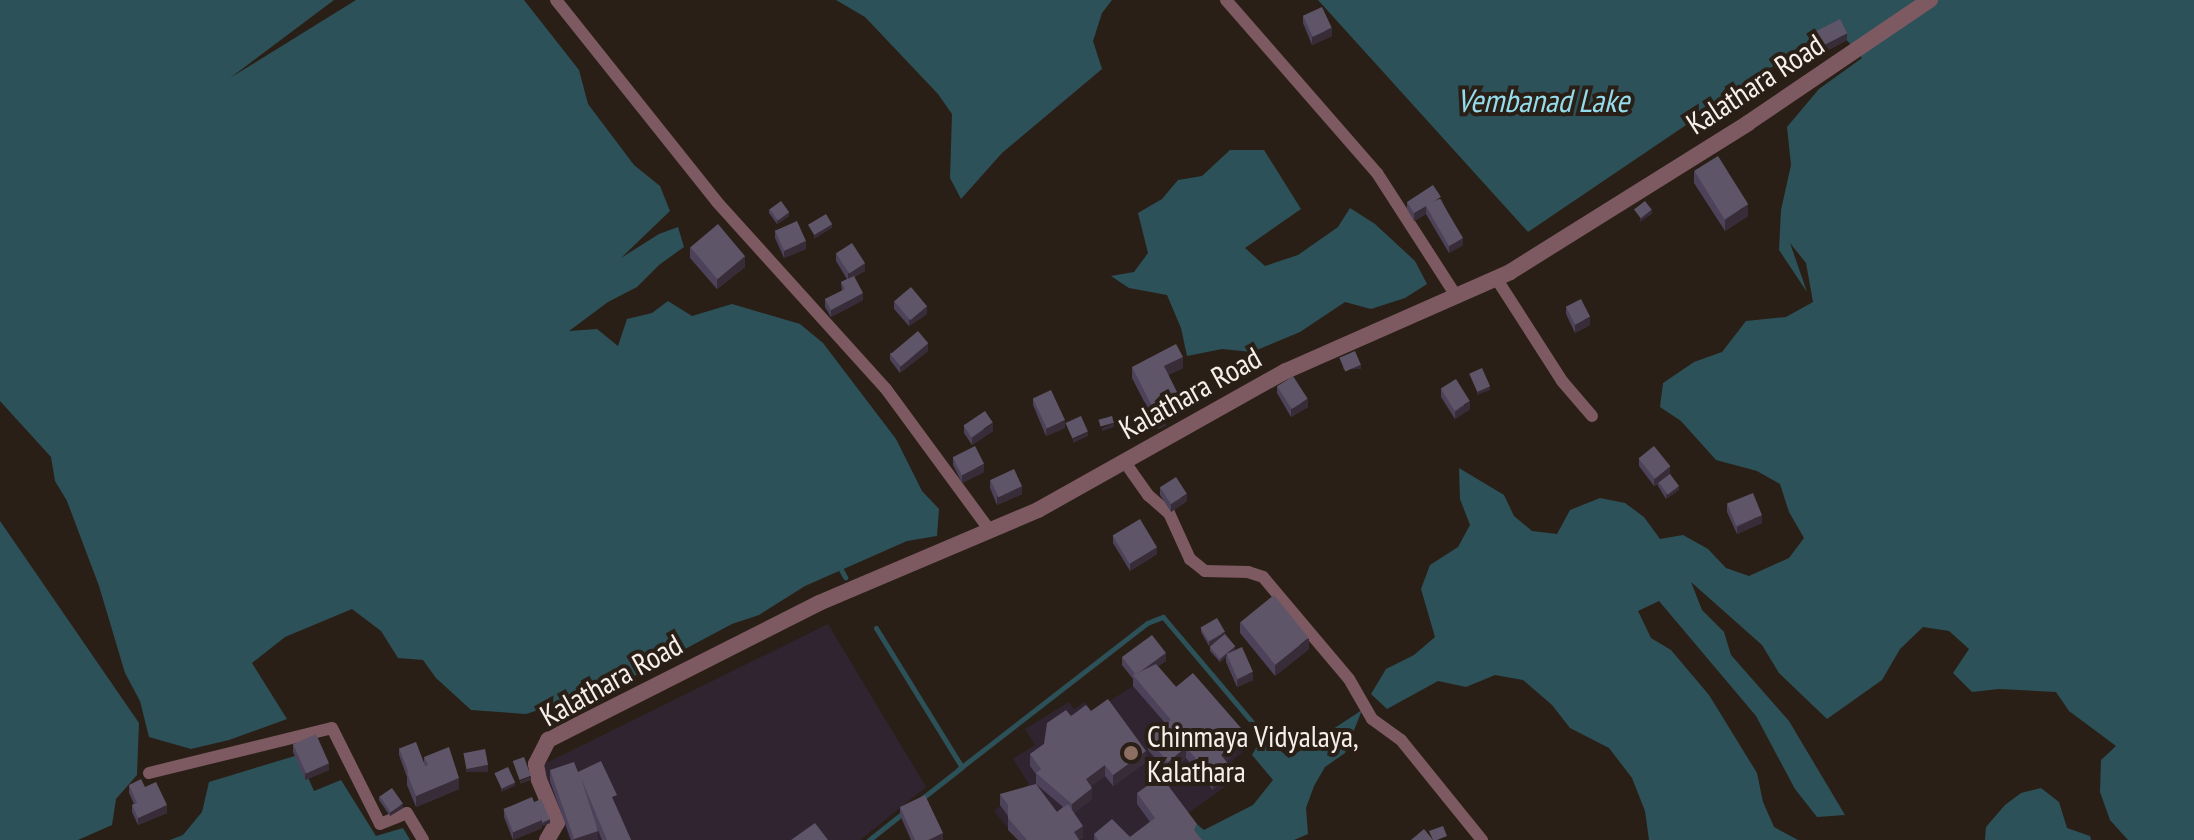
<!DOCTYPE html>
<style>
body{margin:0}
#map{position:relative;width:2194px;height:840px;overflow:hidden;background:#2a1f16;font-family:"PT Sans Narrow",sans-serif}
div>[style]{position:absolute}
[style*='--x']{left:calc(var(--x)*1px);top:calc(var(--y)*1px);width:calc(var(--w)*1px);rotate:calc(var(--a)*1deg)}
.education>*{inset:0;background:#312431}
.water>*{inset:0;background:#2c5159}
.stream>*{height:5px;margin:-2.5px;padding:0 2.5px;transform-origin:2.5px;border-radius:2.5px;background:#2c5159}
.minor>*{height:12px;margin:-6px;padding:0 6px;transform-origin:6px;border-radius:6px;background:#7d5a61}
.tertiary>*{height:16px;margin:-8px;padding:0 8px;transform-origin:8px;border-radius:8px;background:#7d5a61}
.wall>*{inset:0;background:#4c4259}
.shaded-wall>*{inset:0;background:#372c38;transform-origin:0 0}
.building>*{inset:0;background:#5e5569;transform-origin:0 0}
.dots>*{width:22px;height:22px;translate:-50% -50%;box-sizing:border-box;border:4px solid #2a1f16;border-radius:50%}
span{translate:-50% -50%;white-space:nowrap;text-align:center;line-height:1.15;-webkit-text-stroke:8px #2a1f16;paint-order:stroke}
.street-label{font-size:30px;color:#f7f0ea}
.poi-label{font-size:30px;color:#f7f0ea}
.left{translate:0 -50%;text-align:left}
.water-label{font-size:32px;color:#94dbeb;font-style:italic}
</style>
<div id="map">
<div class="education">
<div style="clip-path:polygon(828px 624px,926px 787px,860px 840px,570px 840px,540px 766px)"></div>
<div style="clip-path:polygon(1154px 673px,1183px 689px,1194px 681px,1247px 748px,1232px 761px,1243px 774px,1184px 816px,1203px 840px,1018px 840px,994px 811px,1029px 784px,1013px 759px,1035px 745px,1025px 729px,1069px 702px,1074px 709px,1085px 702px,1092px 712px)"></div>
</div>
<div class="water">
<div style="clip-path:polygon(0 0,334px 0,230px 78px,356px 0,524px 0,579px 70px,588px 104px,634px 165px,660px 186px,670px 211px,621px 258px,659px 234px,678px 227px,684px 247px,659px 265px,637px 287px,608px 302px,569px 331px,597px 329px,618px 346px,627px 319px,652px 313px,668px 301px,692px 316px,732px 304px,800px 324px,823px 343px,896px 439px,922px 491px,939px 509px,937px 536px,907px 541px,805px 586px,759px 615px,732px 624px,621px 683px,526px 714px,471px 710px,436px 678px,423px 660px,398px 658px,381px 631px,352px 609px,285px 637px,252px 663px,287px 719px,229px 740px,191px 749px,149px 737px,140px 701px,125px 673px,99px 586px,67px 501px,55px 481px,51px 457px,0 401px)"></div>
<div style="clip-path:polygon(836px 0,1112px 0,1102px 13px,1093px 41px,1102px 69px,1002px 153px,961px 199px,950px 178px,952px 114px,938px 94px,865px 17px)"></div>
<div style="clip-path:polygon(1318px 0,2194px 0,2194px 840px,2128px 840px,2110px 820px,2100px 792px,2101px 760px,2116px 746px,2069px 711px,2056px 692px,1999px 689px,1972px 692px,1953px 673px,1969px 649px,1949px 631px,1923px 627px,1900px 649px,1882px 680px,1827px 719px,1779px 673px,1762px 645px,1691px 582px,1702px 610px,1724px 632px,1731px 655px,1789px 721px,1845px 815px,1817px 817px,1795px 789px,1756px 716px,1659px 601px,1638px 611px,1651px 638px,1671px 650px,1709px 695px,1757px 773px,1763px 802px,1774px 827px,1798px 840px,1649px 840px,1645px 811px,1632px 778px,1609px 748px,1570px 728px,1552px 705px,1523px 680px,1495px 675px,1466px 687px,1438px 681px,1387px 709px,1371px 694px,1386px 669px,1414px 655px,1435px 637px,1421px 589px,1430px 565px,1458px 547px,1470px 525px,1460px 499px,1459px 468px,1504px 495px,1514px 516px,1532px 531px,1557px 534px,1570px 510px,1600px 498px,1625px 503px,1644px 517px,1660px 539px,1683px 535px,1708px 549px,1726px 568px,1749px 576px,1789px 558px,1804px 538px,1789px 512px,1780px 484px,1757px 471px,1716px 460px,1681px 421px,1660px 407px,1663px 383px,1694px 362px,1722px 352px,1746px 321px,1786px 317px,1813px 302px,1806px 263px,1790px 243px,1807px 292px,1779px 250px,1781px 210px,1791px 165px,1787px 127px,1819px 89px,1862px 58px,1834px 25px,1528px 232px)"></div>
<div style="clip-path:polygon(1230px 150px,1264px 150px,1301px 209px,1245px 248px,1265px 266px,1298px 255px,1338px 227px,1350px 208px,1375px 224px,1415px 261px,1427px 284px,1405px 298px,1371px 309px,1345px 302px,1300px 332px,1252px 352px,1222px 349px,1187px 356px,1181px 328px,1167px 295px,1129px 288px,1111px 276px,1134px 272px,1148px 253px,1138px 213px,1162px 199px,1178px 180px,1202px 176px)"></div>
<div style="clip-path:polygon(0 521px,139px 723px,137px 775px,116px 799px,112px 825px,78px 840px,0 840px)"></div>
<div style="clip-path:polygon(1362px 710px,1345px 753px,1325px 767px,1314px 786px,1306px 808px,1308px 834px,1294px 840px,1199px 840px,1182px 812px,1204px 830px,1253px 805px,1273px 780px,1252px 755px,1263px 736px,1289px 758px)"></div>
<div style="clip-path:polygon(298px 755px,314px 791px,341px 780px,376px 836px,403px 828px,410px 840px,170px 840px,183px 835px,202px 812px,209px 782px)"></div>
<div style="clip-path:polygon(2041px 788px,2059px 802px,2067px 828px,2090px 836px,2091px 840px,1985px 840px,1986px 827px,2005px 805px,2021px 793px)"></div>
</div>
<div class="stream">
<div style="--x:839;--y:566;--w:13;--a:61"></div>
<div style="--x:876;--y:628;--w:163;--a:58.3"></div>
<div style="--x:962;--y:767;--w:53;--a:141.8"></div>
<div style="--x:959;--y:769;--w:238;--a:-37.8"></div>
<div style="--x:1147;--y:623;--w:17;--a:-21"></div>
<div style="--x:1163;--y:617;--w:162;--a:49.7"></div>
<div style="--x:869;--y:840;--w:43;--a:-38.5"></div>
</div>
<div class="minor">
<div style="--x:556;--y:0;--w:258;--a:51.4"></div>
<div style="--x:717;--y:202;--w:252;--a:47.9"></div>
<div style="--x:886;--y:389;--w:174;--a:53.7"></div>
<div style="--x:1226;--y:0;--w:230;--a:48.9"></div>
<div style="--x:1377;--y:173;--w:148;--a:57.2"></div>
<div style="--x:1496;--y:278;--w:122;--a:57.3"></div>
<div style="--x:1562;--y:381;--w:46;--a:49.4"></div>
<div style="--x:1124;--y:461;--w:42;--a:54.8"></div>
<div style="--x:1148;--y:495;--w:28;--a:41"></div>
<div style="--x:1169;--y:513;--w:51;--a:65.5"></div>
<div style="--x:1190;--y:559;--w:19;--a:39"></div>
<div style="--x:1205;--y:571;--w:43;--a:1.3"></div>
<div style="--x:1248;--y:572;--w:16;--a:18"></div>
<div style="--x:1263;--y:577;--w:133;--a:49.9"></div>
<div style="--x:1349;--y:679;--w:46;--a:60.1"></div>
<div style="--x:1372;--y:719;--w:36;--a:36"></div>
<div style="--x:1401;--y:740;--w:129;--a:51"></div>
<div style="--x:149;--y:773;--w:188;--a:-13.8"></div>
<div style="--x:332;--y:728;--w:107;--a:63.4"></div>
<div style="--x:380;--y:824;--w:29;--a:-22"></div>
<div style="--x:407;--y:813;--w:31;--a:59"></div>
</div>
<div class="tertiary">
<div style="--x:547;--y:840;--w:20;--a:-60"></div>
<div style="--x:557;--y:823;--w:47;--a:-112.7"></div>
<div style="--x:539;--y:780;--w:16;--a:-101"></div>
<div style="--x:536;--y:764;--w:27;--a:-63"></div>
<div style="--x:548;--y:740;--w:304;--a:-26.8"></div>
<div style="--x:819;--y:603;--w:238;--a:-23"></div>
<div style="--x:1038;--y:510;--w:284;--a:-29.3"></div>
<div style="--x:1286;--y:371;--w:245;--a:-23.8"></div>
<div style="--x:1510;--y:272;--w:281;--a:-32"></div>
<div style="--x:1748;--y:123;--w:220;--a:-34.1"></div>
</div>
<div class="wall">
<div style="clip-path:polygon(1303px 16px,1332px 36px,1312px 45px,1303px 23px)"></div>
<div style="clip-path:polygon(1810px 35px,1847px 40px,1817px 56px,1810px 43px)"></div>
<div style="clip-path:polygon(1694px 171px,1748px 216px,1725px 231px,1694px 183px)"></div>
<div style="clip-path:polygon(1441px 199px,1463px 245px,1449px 253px,1426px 214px,1414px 221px,1407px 209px,1407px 202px)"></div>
<div style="clip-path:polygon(769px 209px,789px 216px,777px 224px,769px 213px)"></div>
<div style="clip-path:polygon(775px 230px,806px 249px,784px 258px,775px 238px)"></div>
<div style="clip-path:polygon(690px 247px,745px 267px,717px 289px,690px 258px)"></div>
<div style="clip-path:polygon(836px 253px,865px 271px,854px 277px,863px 300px,831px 317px,825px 307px,825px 299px,842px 291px,841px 282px,847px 279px,836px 261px)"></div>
<div style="clip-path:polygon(894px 301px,927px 314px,909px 326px,894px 309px)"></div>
<div style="clip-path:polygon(1566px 307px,1590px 325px,1575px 333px,1566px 314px)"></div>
<div style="clip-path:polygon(928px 351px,900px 373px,890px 360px,890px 353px)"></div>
<div style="clip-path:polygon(1132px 367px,1183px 368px,1168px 375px,1177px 403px,1164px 409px,1166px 425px,1158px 429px,1132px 378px)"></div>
<div style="clip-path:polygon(1277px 386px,1308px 407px,1291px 417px,1277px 393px)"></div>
<div style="clip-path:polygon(1441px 389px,1470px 409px,1455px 419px,1441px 397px)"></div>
<div style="clip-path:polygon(1033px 398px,1065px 428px,1046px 436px,1033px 405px)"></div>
<div style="clip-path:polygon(964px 426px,993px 431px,972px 445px,964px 433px)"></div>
<div style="clip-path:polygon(953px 457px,984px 472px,962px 483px,953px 465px)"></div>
<div style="clip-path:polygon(1639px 459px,1670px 474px,1679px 490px,1666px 499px,1658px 486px,1658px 484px,1654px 486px,1639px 466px)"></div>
<div style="clip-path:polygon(990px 480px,1022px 494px,997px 505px,990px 488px)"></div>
<div style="clip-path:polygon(1160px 487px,1187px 501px,1171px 512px,1160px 495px)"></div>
<div style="clip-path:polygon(1727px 504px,1762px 523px,1737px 534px,1727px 512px)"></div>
<div style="clip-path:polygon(1113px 536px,1157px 554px,1130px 571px,1113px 543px)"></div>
<div style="clip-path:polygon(1240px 622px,1309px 649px,1275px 676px,1240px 633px)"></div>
<div style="clip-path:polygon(1201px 628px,1225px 635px,1235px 649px,1232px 652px,1253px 680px,1237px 687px,1226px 662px,1226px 657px,1220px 662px,1210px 651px,1210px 647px,1220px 639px,1209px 646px,1201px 632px)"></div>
<div style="clip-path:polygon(1122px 657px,1166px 661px,1158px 666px,1176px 687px,1241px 739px,1235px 744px,1235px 754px,1226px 761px,1229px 776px,1213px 790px,1186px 758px,1168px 773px,1148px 750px,1148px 739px,1166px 724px,1133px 686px,1133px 679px,1122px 665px)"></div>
<div style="clip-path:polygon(1091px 711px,1146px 762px,1113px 786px,1105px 776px,1091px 786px,1092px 799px,1074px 813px,1083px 837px,1079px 840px,1018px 840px,1008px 830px,1008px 816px,1000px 805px,1000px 794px,1057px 812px,1063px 807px,1036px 784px,1036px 774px,1030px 766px,1030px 754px,1044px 744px,1071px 716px)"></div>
<div style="clip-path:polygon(293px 744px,329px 770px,305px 780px,293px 752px)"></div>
<div style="clip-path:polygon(399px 748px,424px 766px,424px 757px,459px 789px,416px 807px,407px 785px,407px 777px,399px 755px)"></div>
<div style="clip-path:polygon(550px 770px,578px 772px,616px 806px,631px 840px,602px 840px,596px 825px,598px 840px,571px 840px,550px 781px)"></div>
<div style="clip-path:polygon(129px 785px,145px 787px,167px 813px,138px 825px,132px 812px,132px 805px,134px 804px,129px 793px)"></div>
<div style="clip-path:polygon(1137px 793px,1197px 834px,1202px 840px,1094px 840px,1094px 834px,1130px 837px,1150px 822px,1137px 804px)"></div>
<div style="clip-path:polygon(379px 796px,403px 808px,390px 816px,379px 800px)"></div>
<div style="clip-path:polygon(534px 803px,550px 823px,543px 826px,542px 823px,542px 828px,513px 840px,504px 817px,504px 810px)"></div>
<div style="clip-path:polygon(900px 807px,943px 840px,911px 840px,900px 815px)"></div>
</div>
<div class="shaded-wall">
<div style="clip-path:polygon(1332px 28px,1332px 36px,1312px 45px,1312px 37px)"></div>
<div style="clip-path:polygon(1847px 33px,1847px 40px,1817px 56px,1817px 48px)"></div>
<div style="clip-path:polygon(1748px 204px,1748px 216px,1725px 231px,1725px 220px)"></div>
<div style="clip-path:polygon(1426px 206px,1426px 214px,1414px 221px,1414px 213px)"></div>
<div style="clip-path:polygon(1652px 210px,1652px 214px,1640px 222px,1640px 218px)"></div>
<div style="clip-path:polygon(789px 212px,789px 216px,777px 224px,777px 220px)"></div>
<div style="clip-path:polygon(832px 224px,832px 228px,814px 239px,814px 235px)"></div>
<div style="clip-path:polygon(1463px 238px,1463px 245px,1449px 253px,1449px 246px)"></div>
<div style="clip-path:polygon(806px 241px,806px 249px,784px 258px,784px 251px)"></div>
<div style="clip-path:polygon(745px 256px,745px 267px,717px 289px,717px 278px)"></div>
<div style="clip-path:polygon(865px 263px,865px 271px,848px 281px,848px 273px)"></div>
<div style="clip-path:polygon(863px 293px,863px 300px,831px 317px,831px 310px)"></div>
<div style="clip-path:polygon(927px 306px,927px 314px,909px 326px,909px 319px)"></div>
<div style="clip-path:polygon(1590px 317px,1590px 325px,1575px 333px,1575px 325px)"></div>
<div style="clip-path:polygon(928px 343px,928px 351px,900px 373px,900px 365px)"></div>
<div style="clip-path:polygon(1183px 357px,1183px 368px,1164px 377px,1164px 366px)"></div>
<div style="left:1361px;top:365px;width:4px;height:18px;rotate:90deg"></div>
<div style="clip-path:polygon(1490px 386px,1490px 390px,1477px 395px,1477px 392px)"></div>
<div style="clip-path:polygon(1177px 392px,1177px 403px,1160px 412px,1160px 401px)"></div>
<div style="clip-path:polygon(1308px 399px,1308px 407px,1291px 417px,1291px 409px)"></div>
<div style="clip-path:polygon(1470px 401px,1470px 409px,1455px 419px,1455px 412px)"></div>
<div style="clip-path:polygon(1166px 413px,1166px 425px,1158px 429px,1158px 418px)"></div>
<div style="clip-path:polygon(1065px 420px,1065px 428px,1046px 436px,1046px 429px)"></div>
<div style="clip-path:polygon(993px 423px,993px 431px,972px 445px,972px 438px)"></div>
<div style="clip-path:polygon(1114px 423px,1114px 427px,1102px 431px,1102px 428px)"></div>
<div style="clip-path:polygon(1088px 432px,1088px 436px,1073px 443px,1073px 439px)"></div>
<div style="clip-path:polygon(984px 464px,984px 472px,962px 483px,962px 475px)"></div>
<div style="clip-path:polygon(1670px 466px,1670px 474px,1654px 486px,1654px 479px)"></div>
<div style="clip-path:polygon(1022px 486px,1022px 494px,997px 505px,997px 497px)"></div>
<div style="clip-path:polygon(1679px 486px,1679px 490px,1666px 499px,1666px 495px)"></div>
<div style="clip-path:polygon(1187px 494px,1187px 501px,1171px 512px,1171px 504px)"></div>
<div style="clip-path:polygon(1762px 515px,1762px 523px,1737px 534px,1737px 527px)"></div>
<div style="clip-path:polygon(1157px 547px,1157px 554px,1130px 571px,1130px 563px)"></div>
<div style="clip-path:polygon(1225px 632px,1225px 636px,1209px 646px,1209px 642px)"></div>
<div style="clip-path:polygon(1309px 638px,1309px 649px,1275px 676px,1275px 665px)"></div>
<div style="clip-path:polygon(1235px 646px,1235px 649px,1220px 662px,1220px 658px)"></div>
<div style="clip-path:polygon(1166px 653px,1166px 661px,1138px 681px,1135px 675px)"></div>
<div style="clip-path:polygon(1253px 672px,1253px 680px,1237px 687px,1237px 680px)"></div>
<div style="clip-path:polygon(1241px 728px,1241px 739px,1235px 744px,1235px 754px,1221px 766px,1221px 755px,1230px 737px)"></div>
<div style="clip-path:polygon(1186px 747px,1186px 758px,1168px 773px,1168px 762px)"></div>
<div style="clip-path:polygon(1146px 751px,1146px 762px,1113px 786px,1113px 775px)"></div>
<div style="clip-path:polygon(329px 763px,329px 770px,305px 780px,305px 773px)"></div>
<div style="left:488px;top:765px;width:7px;height:22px;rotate:90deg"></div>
<div style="clip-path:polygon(1105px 765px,1105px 776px,1086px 790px,1086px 779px)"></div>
<div style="clip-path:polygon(1229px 765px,1229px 776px,1213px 790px,1213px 779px)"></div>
<div style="clip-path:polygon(531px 776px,531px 780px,520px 784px,520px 781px)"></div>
<div style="clip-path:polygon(459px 778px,459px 789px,416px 807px,416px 796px)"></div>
<div style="clip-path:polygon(515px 782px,515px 786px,501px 792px,501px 788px)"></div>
<div style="clip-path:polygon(1092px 788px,1092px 799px,1072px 815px,1072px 804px)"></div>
<div style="clip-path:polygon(403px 804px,403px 808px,390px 816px,390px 812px)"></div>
<div style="clip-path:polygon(167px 805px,167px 813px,138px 825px,138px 818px)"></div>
<div style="clip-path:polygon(550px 819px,550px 823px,543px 826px,543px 823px)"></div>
<div style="clip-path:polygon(542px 820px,542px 828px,513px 840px,513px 832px)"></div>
<div style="clip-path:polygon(1083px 826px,1083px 837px,1079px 840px,1074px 832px)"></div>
<div style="clip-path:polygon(598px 831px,598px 840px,574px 840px,574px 839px)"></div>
<div style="clip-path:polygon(943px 833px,943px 840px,928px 840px)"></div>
</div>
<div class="building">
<div style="left:1322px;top:7px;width:23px;height:21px;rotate:65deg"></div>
<div style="left:1840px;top:19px;width:16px;height:34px;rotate:63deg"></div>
<div style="left:1718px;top:156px;width:57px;height:28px;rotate:58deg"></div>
<div style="clip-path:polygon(1433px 185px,1441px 197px,1432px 202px,1440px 199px,1463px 238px,1449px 246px,1426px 206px,1414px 213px,1407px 202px)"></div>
<div style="left:781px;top:201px;width:14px;height:14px;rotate:54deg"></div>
<div style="left:1645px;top:201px;width:11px;height:14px;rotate:52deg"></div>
<div style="left:826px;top:214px;width:12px;height:21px;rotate:59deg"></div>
<div style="left:797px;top:221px;width:22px;height:24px;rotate:66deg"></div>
<div style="left:718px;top:224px;width:42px;height:36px;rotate:50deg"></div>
<div style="left:852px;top:243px;width:24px;height:19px;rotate:57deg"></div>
<div style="clip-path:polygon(854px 276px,863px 293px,831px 310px,825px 299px,845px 289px,841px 282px)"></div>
<div style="left:911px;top:287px;width:25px;height:22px;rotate:50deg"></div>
<div style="left:1581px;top:299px;width:20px;height:17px;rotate:63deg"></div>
<div style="left:918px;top:331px;width:16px;height:36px;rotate:50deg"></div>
<div style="clip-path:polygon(1176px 344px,1183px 357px,1164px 366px,1177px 392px,1160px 401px,1166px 413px,1158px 418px,1132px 367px)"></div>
<div style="left:1355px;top:351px;width:15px;height:17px;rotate:67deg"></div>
<div style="left:1482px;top:368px;width:20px;height:14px;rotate:66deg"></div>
<div style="left:1293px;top:376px;width:27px;height:19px;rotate:57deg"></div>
<div style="left:1456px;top:379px;width:26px;height:18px;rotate:58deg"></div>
<div style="left:1051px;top:390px;width:33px;height:20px;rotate:65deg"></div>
<div style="left:985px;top:411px;width:14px;height:26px;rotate:56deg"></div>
<div style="left:1081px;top:416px;width:17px;height:17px;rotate:66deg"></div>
<div style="left:1112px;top:416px;width:7px;height:14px;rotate:74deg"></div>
<div style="left:975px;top:446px;width:20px;height:25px;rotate:63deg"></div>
<div style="left:1654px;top:446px;width:26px;height:20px;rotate:51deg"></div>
<div style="left:1014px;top:469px;width:19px;height:26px;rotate:65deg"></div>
<div style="left:1670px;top:474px;width:15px;height:14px;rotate:53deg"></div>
<div style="left:1176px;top:477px;width:20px;height:19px;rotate:57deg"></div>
<div style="left:1753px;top:493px;width:24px;height:28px;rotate:68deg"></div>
<div style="left:1140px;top:519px;width:33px;height:32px;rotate:59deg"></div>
<div style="left:1274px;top:595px;width:55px;height:43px;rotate:51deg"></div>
<div style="left:1217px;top:618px;width:16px;height:19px;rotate:60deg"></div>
<div style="left:1225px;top:634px;width:16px;height:20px;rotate:50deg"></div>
<div style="clip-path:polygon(1152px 635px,1166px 653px,1141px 671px,1135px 674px,1122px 657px)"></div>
<div style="left:1242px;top:647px;width:27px;height:17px;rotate:66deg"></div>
<div style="clip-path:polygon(1156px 664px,1176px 687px,1193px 673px,1241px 728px,1230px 737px,1235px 743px,1221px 755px,1229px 765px,1213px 779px,1186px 747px,1168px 762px,1148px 739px,1171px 720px,1133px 675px)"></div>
<div style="clip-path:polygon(1108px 699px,1146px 751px,1113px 775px,1105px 765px,1086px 779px,1092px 788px,1072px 804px,1036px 773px,1041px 769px,1030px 754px,1044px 744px,1047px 723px,1066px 710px,1071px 716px,1086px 705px,1091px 711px)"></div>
<div style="left:316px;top:734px;width:32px;height:25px;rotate:66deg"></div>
<div style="left:416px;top:742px;width:26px;height:18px;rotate:69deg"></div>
<div style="clip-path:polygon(449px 747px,459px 778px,416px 796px,407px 773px,428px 765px,424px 757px)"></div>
<div style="left:485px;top:749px;width:16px;height:22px;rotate:79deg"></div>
<div style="left:524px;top:757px;width:20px;height:12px;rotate:70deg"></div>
<div style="clip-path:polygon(601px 761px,617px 795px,612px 797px,631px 840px,607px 840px,581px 778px,598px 831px,574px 839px,550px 770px,574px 762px,578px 772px)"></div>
<div style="left:508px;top:767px;width:17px;height:15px;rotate:65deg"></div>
<div style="clip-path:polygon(1161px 776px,1197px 824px,1194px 830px,1202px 840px,1098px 840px,1094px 834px,1112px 819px,1130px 837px,1155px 818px,1137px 793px)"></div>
<div style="clip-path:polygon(141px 779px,145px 787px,156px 782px,167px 805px,138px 818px,132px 805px,137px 803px,129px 785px)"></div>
<div style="clip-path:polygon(1036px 784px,1057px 812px,1068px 804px,1083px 826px,1074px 832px,1079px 840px,1027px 840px,1008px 818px,1008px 805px,1000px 794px)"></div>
<div style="left:392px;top:788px;width:19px;height:15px;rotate:55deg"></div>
<div style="clip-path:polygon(925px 795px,943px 833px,928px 840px,915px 840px,900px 807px)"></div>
<div style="left:532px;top:797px;width:25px;height:31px;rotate:67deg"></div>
<div style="left:541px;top:799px;width:22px;height:8px;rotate:66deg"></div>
<div style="clip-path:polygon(815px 823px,828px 840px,791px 840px)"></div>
<div style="clip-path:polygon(1443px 826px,1447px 836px,1437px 840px,1433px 840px,1429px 831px)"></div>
<div style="clip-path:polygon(1424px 829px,1433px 840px,1411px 840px)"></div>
</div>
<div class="dots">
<div style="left:1131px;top:753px;background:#8d6e63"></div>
</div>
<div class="street-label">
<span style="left:1755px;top:84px;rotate:-33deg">Kalathara Road</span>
<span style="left:1190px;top:393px;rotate:-29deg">Kalathara Road</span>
<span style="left:611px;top:680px;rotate:-29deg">Kalathara Road</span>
</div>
<div class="poi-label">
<span class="left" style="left:1147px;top:753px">Chinmaya Vidyalaya,<br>Kalathara</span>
</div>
<div class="water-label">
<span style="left:1543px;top:100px">Vembanad Lake</span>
</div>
</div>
